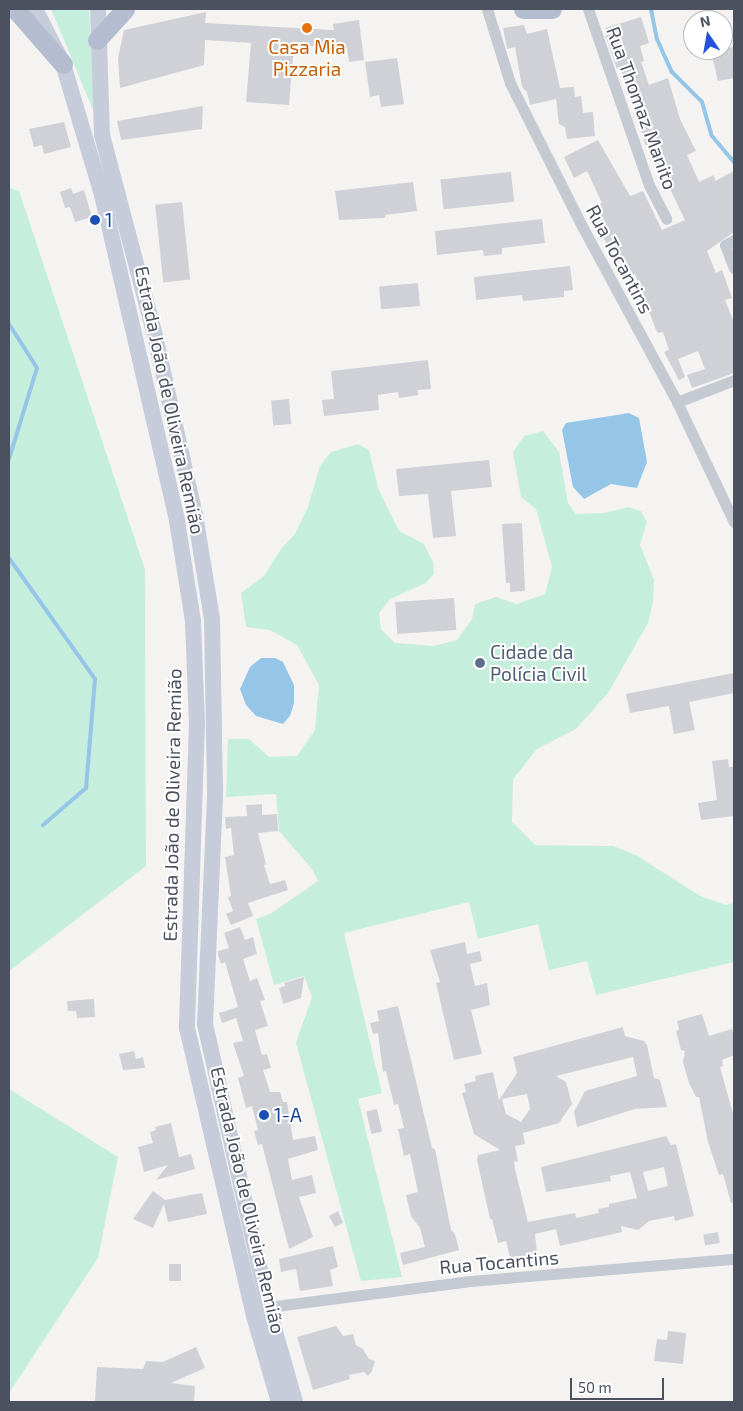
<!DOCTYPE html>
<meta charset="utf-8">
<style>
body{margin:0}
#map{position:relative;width:743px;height:1411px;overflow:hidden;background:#f4f3f2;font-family:"Exo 2",sans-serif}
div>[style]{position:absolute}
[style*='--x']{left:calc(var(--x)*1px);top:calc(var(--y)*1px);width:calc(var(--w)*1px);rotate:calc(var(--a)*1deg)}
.green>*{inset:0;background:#c5eedd}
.water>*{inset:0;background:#95c6e8}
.stream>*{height:4px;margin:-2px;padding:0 2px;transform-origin:2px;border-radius:2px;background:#95c6e8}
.building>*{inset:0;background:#d0d1d6;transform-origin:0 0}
.street>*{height:11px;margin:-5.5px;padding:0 5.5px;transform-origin:5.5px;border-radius:5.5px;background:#c4c9d2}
.secondary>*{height:16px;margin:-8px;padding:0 8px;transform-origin:8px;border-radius:8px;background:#c6ccd9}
.primary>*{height:19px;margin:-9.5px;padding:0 9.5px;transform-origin:9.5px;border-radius:9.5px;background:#b4bccf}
.dots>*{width:14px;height:14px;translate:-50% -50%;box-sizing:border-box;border:2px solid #fff;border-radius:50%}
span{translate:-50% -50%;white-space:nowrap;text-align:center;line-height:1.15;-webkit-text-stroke:4px #fff;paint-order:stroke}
.food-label{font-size:19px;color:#c56008}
.street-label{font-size:19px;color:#4b515f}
.transit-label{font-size:19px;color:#164399}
.left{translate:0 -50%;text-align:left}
.service-label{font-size:19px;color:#4e5e75}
.frame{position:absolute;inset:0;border:10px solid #4b515f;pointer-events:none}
.north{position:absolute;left:683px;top:10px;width:50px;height:50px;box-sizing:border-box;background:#fff;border:1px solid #b7b9bf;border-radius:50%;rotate:348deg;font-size:14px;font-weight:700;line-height:20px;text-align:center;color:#4b515f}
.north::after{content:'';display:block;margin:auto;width:18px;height:22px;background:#2651db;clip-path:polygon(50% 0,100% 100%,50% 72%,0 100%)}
.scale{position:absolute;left:570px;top:1378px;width:94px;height:22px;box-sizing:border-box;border:2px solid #4b515f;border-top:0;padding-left:6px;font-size:15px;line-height:18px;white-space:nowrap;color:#4b515f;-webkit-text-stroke:4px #fff;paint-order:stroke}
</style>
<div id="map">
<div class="green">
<div style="clip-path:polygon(51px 9px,89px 9px,94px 112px)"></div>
<div style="clip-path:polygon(9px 188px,19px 191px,145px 570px,146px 866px,9px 971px)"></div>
<div style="clip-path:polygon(543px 431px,559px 452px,568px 503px,576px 514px,604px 513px,628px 507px,641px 511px,647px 522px,640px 545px,654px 580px,653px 602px,648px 623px,608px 693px,576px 729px,537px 749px,513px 779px,512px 822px,535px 845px,613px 846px,636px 855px,700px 896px,726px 905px,734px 903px,734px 962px,596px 995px,587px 961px,549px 970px,538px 924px,478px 939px,469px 902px,344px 933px,382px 1093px,358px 1099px,402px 1277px,361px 1281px,296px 1043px,312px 997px,304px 976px,274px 985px,256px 919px,270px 914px,318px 881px,312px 869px,279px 831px,276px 794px,226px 797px,228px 739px,249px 739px,269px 757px,297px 756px,315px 730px,319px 685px,297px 645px,270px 630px,246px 627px,241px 593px,264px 576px,281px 549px,295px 534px,308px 507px,320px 466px,331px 452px,358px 444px,369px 450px,378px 488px,399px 531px,424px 544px,433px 562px,434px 574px,426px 583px,390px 599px,379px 613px,381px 629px,395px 643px,434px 646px,457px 640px,472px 619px,475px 604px,496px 597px,517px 604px,545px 594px,552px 567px,536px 509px,521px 497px,513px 452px,524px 436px)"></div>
<div style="clip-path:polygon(9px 1089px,118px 1157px,98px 1258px,9px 1393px)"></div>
</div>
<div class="water">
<div style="clip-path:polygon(629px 413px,639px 418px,647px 462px,637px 488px,611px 484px,584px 499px,573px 487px,562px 430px,566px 423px)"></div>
<div style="clip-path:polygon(261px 658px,275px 658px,283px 662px,294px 685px,294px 703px,290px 716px,283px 724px,256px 716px,246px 705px,240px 689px,250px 667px)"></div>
</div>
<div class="stream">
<div style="--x:651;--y:9;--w:31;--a:79"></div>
<div style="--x:657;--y:39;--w:36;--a:66"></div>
<div style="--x:672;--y:72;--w:42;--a:45"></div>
<div style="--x:702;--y:102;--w:35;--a:74"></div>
<div style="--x:712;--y:136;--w:34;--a:50"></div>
<div style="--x:9;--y:324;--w:52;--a:57.5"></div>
<div style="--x:37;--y:368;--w:95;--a:107.1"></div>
<div style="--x:9;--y:558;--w:148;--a:54.6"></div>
<div style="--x:95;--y:679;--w:109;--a:94.7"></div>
<div style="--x:86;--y:788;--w:57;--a:139.3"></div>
</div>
<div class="building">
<div style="clip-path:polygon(206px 12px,205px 23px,334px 30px,333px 24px,359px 20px,364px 60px,349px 62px,347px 48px,294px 45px,289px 105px,246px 102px,251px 43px,205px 40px,204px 65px,120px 88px,118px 58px,124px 30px)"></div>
<div style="clip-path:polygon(641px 17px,649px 43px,640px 46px,644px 61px,641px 62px,649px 85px,668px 78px,680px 119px,696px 151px,687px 155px,699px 182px,714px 175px,715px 181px,734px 171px,734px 232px,707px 251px,716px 273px,722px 270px,732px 298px,725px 300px,734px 322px,734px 373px,692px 388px,687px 375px,705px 369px,698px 351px,678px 359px,685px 377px,679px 380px,664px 352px,669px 350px,663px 332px,658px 333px,656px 330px,635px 274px,632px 275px,628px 265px,623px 268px,615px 246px,609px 248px,588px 210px,602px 203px,587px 171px,574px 178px,564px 157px,598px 140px,630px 196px,643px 191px,662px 230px,685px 220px,669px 187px,673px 186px,664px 167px,658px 170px,645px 144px,634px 102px,629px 97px,620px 68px,617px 69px,605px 35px,605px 28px)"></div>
<div style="clip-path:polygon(524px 25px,527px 34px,547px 29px,560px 88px,574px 87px,575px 97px,581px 96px,583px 113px,593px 112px,595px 136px,567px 139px,565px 127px,559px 124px,556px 99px,530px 105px,527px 92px,522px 87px,515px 47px,507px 49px,503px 28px)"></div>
<div style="clip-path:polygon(734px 46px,734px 78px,718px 81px,712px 56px)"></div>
<div style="clip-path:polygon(397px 58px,404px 104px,381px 107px,379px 95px,370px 97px,365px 62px)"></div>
<div style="clip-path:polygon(203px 106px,202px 129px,121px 140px,117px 121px)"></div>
<div style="clip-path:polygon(64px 122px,71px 147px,44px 154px,42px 145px,34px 147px,29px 129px)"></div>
<div style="left:511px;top:172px;width:30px;height:71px;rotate:84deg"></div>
<div style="clip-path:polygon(413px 182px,417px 211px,385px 215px,385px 218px,339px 220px,335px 191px)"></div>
<div style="clip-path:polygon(71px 188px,73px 194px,84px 190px,92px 217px,75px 222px,70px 207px,65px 208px,60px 192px)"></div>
<div style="left:182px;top:202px;width:78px;height:27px;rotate:84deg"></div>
<div style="clip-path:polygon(542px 219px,545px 243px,502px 248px,502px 254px,484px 256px,483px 250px,437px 255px,435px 231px)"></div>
<div style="clip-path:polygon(570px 266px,573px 290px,564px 291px,564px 297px,523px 301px,522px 295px,476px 300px,474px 277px)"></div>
<div style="left:418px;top:283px;width:23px;height:39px;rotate:85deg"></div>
<div style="clip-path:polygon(428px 360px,431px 389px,418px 390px,418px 395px,399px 398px,398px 392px,378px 395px,379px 410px,324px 416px,322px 400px,334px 399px,331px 371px)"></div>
<div style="left:289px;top:399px;width:25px;height:18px;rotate:85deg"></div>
<div style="clip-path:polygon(489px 460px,492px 487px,451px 491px,456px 536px,433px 538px,428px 494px,399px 496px,396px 469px)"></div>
<div style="clip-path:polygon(522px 523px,525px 591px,510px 592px,510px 583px,506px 583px,502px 524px)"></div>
<div style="left:454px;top:598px;width:32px;height:59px;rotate:86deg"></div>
<div style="clip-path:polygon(734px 673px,734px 693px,689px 702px,695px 730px,674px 734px,669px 706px,630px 713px,626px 694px)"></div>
<div style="clip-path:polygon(728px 759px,729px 767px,734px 767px,734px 816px,701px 820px,698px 803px,717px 800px,712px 761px)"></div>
<div style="clip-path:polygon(262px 804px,262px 815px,277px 814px,278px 831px,258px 833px,266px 864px,264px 865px,270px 884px,285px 880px,288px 890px,248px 903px,253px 916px,231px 925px,226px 914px,233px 911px,228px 897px,231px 896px,225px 857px,234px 855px,231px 828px,226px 829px,225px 817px,247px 816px,246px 805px)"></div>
<div style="clip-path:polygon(240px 927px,245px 940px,253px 937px,257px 954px,243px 959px,250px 981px,257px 978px,265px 1000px,260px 1001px,268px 1026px,255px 1030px,262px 1055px,267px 1054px,271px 1068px,263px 1070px,270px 1092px,280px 1092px,283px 1102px,287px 1102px,293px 1140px,315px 1136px,318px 1150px,288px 1159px,292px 1180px,312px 1175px,316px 1193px,299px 1197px,313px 1237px,289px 1249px,262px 1144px,258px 1145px,254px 1131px,258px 1130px,252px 1106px,246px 1108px,238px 1078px,244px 1076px,233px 1043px,243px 1041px,236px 1018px,222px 1023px,219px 1013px,238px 1007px,225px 962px,221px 964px,218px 955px,218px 951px,229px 948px,224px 933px)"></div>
<div style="clip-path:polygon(465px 942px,467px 954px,480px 951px,482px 961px,470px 964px,475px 986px,487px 983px,490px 1005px,471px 1010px,482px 1054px,454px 1060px,436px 983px,440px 982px,430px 950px)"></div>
<div style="clip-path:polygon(304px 977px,301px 998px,283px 1004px,279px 988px,285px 986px,284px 983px)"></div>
<div style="clip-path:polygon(94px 999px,95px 1017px,77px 1018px,76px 1011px,68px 1011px,67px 1001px)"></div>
<div style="clip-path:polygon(398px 1006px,432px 1148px,435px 1149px,451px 1230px,455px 1234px,459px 1250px,403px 1265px,400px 1253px,425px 1247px,420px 1228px,411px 1216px,406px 1195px,418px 1192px,410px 1154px,404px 1156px,398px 1129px,404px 1128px,398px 1104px,394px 1105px,386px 1071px,383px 1072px,378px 1033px,373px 1034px,370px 1023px,379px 1021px,377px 1011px)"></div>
<div style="clip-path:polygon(702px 1014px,709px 1036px,732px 1029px,734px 1036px,734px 1055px,722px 1060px,723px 1066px,720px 1067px,734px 1117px,734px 1203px,731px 1203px,723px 1174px,719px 1175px,708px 1142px,699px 1097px,696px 1097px,689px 1083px,683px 1062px,685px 1051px,681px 1050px,676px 1031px,679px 1030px,677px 1021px)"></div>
<div style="clip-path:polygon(evenodd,623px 1027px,625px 1036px,644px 1041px,647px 1045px,654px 1078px,660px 1080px,667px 1107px,635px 1109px,577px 1127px,574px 1112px,585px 1091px,637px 1076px,633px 1057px,556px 1076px,566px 1082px,572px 1104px,559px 1123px,523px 1133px,525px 1144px,515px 1146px,518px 1162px,514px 1161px,515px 1169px,528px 1222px,575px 1213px,576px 1218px,599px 1213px,598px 1209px,609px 1207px,609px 1204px,637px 1198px,630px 1172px,610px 1176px,611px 1181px,546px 1192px,541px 1167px,666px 1136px,671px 1145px,676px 1144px,694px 1216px,675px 1221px,674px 1216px,649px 1221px,638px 1230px,621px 1226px,622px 1232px,560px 1246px,556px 1229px,535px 1234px,537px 1253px,511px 1261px,506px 1241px,498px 1243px,492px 1219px,490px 1219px,477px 1160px,478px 1155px,500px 1150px,474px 1134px,462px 1093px,466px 1092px,464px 1084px,476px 1081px,475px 1076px,493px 1072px,499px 1100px,517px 1073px,513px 1057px,623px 1027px,527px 1094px,530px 1109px,521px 1122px,506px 1114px,502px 1099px,527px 1094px,623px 1027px,664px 1167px,668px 1186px,648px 1191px,643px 1172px,664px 1167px)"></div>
<div style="clip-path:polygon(134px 1051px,136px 1059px,143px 1057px,145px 1068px,123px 1070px,119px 1054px)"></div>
<div style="left:377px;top:1109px;width:23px;height:11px;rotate:77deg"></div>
<div style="clip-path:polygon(171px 1123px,179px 1157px,191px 1154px,195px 1169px,156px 1180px,168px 1165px,144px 1172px,138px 1147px,153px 1143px,150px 1132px,156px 1130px,155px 1127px)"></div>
<div style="clip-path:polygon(153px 1191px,165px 1200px,202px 1193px,207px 1214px,168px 1222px,164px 1204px,153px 1228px,133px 1219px)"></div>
<div style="clip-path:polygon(338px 1211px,343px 1223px,335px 1227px,329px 1216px)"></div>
<div style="left:718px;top:1232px;width:11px;height:15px;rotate:80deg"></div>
<div style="clip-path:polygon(333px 1246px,338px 1267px,330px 1270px,333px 1286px,300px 1291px,296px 1269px,281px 1272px,279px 1259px)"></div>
<div style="left:181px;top:1264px;width:17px;height:12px;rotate:90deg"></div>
<div style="clip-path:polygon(336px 1326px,343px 1336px,353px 1334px,356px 1345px,363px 1349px,369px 1359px,375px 1361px,372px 1371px,368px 1376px,364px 1372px,349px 1375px,350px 1379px,313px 1390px,297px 1337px)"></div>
<div style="clip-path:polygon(668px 1331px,686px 1333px,683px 1364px,654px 1361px,657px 1339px,667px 1340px)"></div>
<div style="clip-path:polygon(196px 1347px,205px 1368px,171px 1383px,195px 1386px,194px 1402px,95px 1402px,97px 1367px,143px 1369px,146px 1361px,163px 1362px)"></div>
</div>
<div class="street">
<div style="--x:487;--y:9;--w:77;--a:72.7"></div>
<div style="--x:510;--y:83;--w:162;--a:63.3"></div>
<div style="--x:583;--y:228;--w:198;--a:61.6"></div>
<div style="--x:677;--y:402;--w:133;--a:64.6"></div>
<div style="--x:588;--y:9;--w:186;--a:70.9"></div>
<div style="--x:649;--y:185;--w:38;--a:63"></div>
<div style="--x:734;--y:240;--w:10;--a:151"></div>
<div style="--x:725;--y:245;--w:25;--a:69"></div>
<div style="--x:677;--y:402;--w:61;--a:-21.1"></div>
<div style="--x:268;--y:1307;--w:204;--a:-7.3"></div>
<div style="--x:470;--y:1281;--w:265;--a:-4.8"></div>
</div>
<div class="secondary">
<div style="--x:35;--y:9;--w:62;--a:63"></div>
<div style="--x:63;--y:64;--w:137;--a:73.4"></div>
<div style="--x:102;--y:195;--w:335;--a:77"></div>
<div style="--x:177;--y:521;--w:101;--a:80.9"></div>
<div style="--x:193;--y:621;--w:102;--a:87.8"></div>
<div style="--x:197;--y:723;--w:305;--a:91.9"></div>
<div style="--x:187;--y:1028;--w:296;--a:76.9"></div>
<div style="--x:254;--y:1316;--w:90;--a:73.8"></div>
<div style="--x:98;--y:9;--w:126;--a:88.2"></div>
<div style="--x:102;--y:135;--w:208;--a:75.2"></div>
<div style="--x:155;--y:336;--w:183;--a:77.4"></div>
<div style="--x:195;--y:515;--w:105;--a:80.7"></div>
<div style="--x:212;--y:619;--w:177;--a:89"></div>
<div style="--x:215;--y:796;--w:228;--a:92.5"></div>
<div style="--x:205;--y:1024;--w:290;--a:77.4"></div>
<div style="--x:268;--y:1307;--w:99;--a:74.1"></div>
</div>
<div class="primary">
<div style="--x:15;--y:9;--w:73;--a:48.9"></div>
<div style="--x:523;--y:9;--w:29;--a:0"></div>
<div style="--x:97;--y:40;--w:42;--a:-47.9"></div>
</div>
<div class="dots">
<div style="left:307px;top:28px;background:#e8710a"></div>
<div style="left:95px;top:220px;background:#1a4fb4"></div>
<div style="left:480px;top:663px;background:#5c6f8a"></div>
<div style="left:264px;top:1115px;background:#1a4fb4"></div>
</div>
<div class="food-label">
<span style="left:307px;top:58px">Casa Mia<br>Pizzaria</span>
</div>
<div class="street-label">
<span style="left:642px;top:108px;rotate:70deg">Rua Thomaz Manito</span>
<span style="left:620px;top:259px;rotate:62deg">Rua Tocantins</span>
<span style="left:170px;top:400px;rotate:78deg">Estrada João de Oliveira Remião</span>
<span style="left:172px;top:805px;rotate:-89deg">Estrada João de Oliveira Remião</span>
<span style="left:248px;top:1200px;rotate:77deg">Estrada João de Oliveira Remião</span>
<span style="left:499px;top:1262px;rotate:-5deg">Rua Tocantins</span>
</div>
<div class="transit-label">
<span class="left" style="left:105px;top:220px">1</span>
<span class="left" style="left:274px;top:1115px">1-A</span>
</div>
<div class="service-label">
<span class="left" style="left:490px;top:663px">Cidade da<br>Polícia Civil</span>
</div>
<div class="frame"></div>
<div class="north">N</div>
<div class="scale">50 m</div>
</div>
